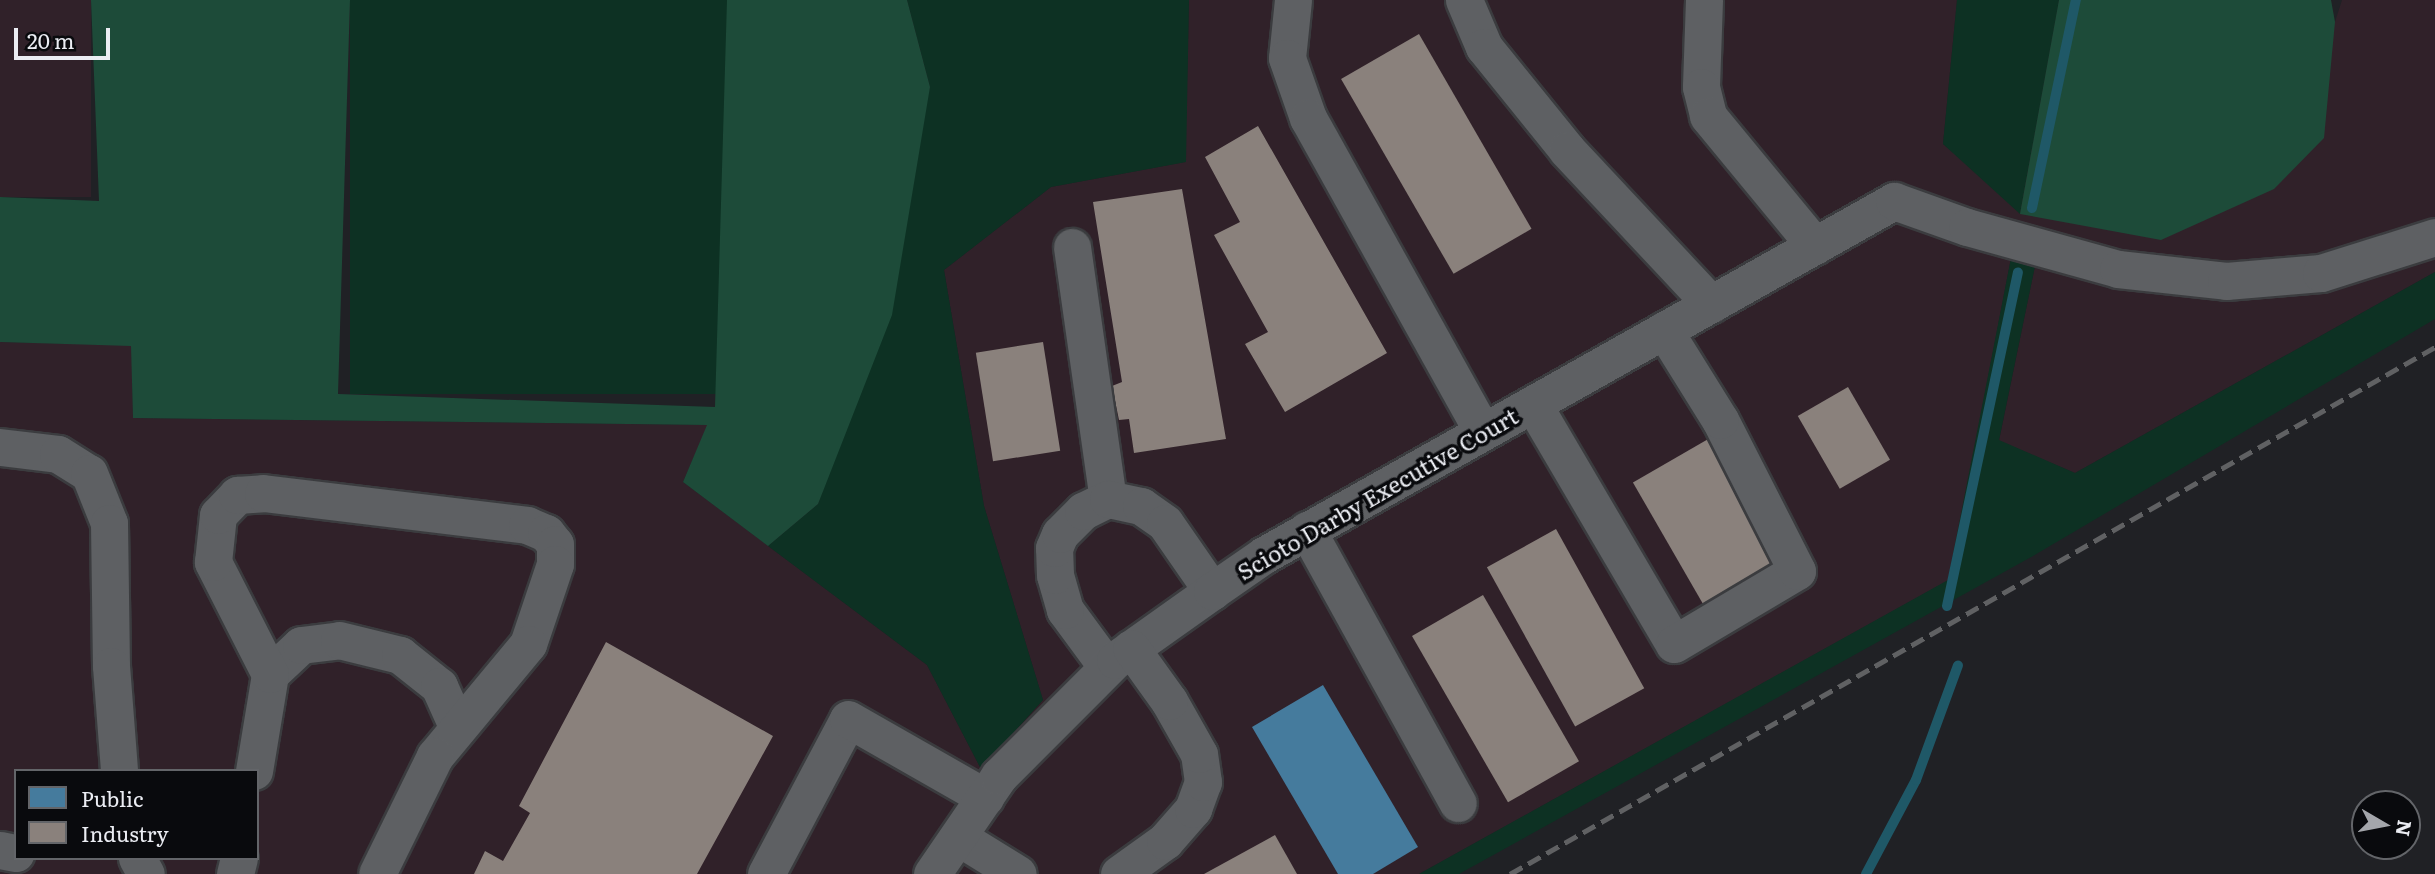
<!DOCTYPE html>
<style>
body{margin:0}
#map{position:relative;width:2435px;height:874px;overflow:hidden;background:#202125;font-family:Literata,serif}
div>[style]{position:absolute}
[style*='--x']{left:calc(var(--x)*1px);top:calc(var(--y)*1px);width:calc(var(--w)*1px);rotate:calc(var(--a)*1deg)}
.industrial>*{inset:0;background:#302129;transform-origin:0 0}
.green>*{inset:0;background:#0d3123;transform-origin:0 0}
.forest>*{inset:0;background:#1d4b39}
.public>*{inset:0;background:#457b9d}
.industry>*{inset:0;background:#8a817c;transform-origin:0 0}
.stream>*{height:10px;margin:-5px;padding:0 5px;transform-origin:5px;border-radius:5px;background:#1f5867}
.roads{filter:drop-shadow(2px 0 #3b3c3f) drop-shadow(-2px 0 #3b3c3f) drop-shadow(0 2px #3b3c3f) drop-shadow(0 -2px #3b3c3f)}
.minor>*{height:37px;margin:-18.5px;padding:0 18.5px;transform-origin:18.5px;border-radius:18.5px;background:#5e6063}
.rail>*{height:5px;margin-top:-2.5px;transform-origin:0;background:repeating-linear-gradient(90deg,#606163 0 14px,transparent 0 21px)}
span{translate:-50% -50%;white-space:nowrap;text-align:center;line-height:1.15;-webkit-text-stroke:7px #090a0d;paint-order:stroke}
.street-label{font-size:23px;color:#ebedf3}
.legend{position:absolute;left:14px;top:769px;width:245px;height:91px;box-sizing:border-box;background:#090a0d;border:2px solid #636569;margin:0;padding:9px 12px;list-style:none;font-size:21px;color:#ebedf3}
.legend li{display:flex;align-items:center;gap:14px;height:35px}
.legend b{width:35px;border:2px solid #636569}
.north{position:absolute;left:2351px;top:790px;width:70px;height:70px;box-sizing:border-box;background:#090a0d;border:2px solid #636569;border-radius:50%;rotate:100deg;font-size:19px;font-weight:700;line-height:28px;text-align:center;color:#ebedf3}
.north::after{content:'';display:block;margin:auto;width:24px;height:32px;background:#a4a6ab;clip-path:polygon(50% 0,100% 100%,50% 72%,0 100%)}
.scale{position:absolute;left:14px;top:28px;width:96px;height:32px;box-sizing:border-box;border:4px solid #ebedf3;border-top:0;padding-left:9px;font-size:21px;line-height:24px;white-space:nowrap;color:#ebedf3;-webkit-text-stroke:5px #090a0d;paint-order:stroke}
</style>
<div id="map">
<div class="industrial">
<div style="left:0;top:0;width:91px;height:197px"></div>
<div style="clip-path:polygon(evenodd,1189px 0,1957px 0,1943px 144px,1977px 172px,2335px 22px,2342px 0,2435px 0,2435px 272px,2075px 473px,1999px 441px,2035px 266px,2011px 258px,1949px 580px,1419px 874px,0 874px,0 342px,132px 345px,133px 418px,708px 425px,683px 482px,927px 665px,981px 769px,1043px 700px,984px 506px,944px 270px,1051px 187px,1185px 162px,1189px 0,16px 771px,257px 771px,257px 858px,16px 858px,16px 771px)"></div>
</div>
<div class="green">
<div style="left:350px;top:0;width:377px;height:394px"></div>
<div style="clip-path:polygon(907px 0,1189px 0,1186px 162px,1051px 187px,944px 270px,984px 506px,1043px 700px,981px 769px,927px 665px,768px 546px,818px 504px,842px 436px,930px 87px)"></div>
<div style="clip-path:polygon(1957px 0,2059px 0,2020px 214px,1943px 144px)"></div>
<div style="clip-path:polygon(2011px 258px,2035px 266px,1999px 440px,2075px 473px,2435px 272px,2435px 319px,2033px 556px,1459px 874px,1419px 874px,1948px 580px)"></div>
</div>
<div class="forest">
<div style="clip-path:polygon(91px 0,350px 0,338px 394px,715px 407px,727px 0,907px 0,930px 87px,892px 315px,818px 504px,768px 546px,683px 482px,707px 425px,133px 418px,131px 346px,0 342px,0 197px,99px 201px)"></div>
<div style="clip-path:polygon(2059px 0,2331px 0,2335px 22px,2324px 138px,2274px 189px,2161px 240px,2020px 214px)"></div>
</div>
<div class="public">
<div style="clip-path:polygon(1323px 685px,1418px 847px,1373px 874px,1338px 874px,1252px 727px)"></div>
</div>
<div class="industry">
<div style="left:1419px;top:34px;width:225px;height:90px;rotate:60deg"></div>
<div style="clip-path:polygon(1258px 126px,1387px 353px,1285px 412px,1245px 344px,1268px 332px,1214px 235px,1240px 222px,1205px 157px)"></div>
<div style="clip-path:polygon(1182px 189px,1226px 439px,1134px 453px,1129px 419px,1119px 420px,1112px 386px,1122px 382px,1093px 202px)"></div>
<div style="left:1043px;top:342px;width:110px;height:68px;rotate:81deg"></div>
<div style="left:1848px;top:387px;width:84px;height:58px;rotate:60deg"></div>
<div style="left:1710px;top:438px;width:146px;height:89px;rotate:60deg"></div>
<div style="left:1556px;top:529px;width:182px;height:79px;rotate:61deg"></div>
<div style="left:1483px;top:595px;width:192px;height:82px;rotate:60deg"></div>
<div style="clip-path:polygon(606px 642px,773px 736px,697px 874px,474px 874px,485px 851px,503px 861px,530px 813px,519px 806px)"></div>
<div style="clip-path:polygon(1275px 835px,1297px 874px,1204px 874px)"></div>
</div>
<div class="stream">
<div style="--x:2032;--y:208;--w:213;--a:-78.1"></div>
<div style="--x:1947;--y:606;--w:341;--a:-78"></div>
<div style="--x:1866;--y:874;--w:106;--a:-62"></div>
<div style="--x:1916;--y:780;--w:122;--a:-69.9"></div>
</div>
<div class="roads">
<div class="minor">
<div style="--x:1293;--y:0;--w:58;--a:95.9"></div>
<div style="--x:1287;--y:58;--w:64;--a:70.7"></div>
<div style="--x:1308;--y:118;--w:359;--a:60.9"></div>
<div style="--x:1464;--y:0;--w:51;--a:66.9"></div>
<div style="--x:1484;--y:47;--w:132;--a:51.1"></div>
<div style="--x:1567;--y:150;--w:211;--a:46.9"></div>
<div style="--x:1704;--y:0;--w:87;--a:92"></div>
<div style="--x:1701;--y:87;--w:30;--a:76"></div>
<div style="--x:1708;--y:116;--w:168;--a:50.5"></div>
<div style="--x:1072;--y:247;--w:255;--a:81.9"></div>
<div style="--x:1533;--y:404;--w:278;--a:59.6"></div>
<div style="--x:1674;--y:644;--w:143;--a:-30.7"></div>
<div style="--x:1797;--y:571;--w:169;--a:-117"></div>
<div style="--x:1720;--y:420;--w:106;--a:-121.9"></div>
<div style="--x:0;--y:447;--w:58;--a:6.9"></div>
<div style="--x:58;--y:454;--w:36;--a:32"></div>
<div style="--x:89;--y:473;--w:54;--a:68.2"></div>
<div style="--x:109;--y:523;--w:143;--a:89.2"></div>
<div style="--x:111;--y:666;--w:105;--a:85.6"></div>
<div style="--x:1307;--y:530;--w:312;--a:61.1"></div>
<div style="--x:1107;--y:667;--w:71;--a:-126.4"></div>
<div style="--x:1065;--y:610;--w:36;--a:-106"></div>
<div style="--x:1055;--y:575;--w:27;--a:-92"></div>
<div style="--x:1054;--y:548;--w:15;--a:-67"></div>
<div style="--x:1060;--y:534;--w:33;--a:-45"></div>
<div style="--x:1083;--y:511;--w:28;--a:-26"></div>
<div style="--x:1108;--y:499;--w:34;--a:12"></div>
<div style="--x:1141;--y:506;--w:29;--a:35"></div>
<div style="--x:1165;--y:523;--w:83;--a:55.3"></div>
<div style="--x:270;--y:674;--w:42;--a:-43.1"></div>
<div style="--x:301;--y:645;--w:38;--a:-7"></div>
<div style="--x:339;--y:640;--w:63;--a:13.8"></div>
<div style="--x:400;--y:655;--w:50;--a:38.5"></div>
<div style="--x:439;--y:686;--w:44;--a:65.8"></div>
<div style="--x:254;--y:771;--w:98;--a:-80.6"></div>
<div style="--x:270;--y:674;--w:126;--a:-117"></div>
<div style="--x:213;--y:562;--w:47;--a:-83.9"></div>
<div style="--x:218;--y:515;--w:28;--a:-46"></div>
<div style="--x:237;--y:495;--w:26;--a:-4"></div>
<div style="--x:263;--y:493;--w:266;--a:6.9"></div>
<div style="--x:527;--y:525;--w:21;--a:23"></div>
<div style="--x:546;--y:533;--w:14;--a:51"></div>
<div style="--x:555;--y:544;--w:20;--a:90"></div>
<div style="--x:555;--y:564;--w:84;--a:108.6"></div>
<div style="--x:528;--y:644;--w:146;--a:129.7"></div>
<div style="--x:435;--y:756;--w:131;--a:116.2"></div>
<div style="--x:958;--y:837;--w:70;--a:31.7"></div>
<div style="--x:0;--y:850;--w:16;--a:11"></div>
<div style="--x:137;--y:858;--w:18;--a:61"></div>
<div style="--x:235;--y:874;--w:16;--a:-76"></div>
<div style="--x:766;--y:874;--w:175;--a:-62.1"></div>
<div style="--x:848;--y:719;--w:158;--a:29.7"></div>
<div style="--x:932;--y:874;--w:119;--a:-55.6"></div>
<div style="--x:999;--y:776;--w:164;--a:-45"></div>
<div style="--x:1115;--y:660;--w:119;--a:-35.4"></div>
<div style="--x:1212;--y:591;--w:63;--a:-34.7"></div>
<div style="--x:1264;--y:555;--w:723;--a:-29.33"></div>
<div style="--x:1894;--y:201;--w:77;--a:19.6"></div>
<div style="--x:1967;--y:227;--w:157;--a:15.5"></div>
<div style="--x:2118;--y:269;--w:109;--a:6.3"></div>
<div style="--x:2226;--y:281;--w:95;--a:-4.8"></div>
<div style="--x:2321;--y:273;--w:120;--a:-17.5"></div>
<div style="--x:1119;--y:874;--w:57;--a:-35.7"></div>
<div style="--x:1165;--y:841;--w:43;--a:-48.8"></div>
<div style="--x:1193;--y:809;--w:29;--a:-70"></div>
<div style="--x:1203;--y:782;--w:28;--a:-98"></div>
<div style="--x:1199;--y:754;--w:61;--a:-119.5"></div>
<div style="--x:1169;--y:701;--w:65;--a:-125.6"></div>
</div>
</div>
<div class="rail">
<div style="--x:1510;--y:874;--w:1065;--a:-29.67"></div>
</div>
<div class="street-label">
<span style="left:1377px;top:493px;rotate:-30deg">Scioto Darby Executive Court</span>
</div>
<ul class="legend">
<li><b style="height:19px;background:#457b9d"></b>Public</li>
<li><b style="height:19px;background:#8a817c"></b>Industry</li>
</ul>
<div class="north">N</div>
<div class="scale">20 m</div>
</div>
